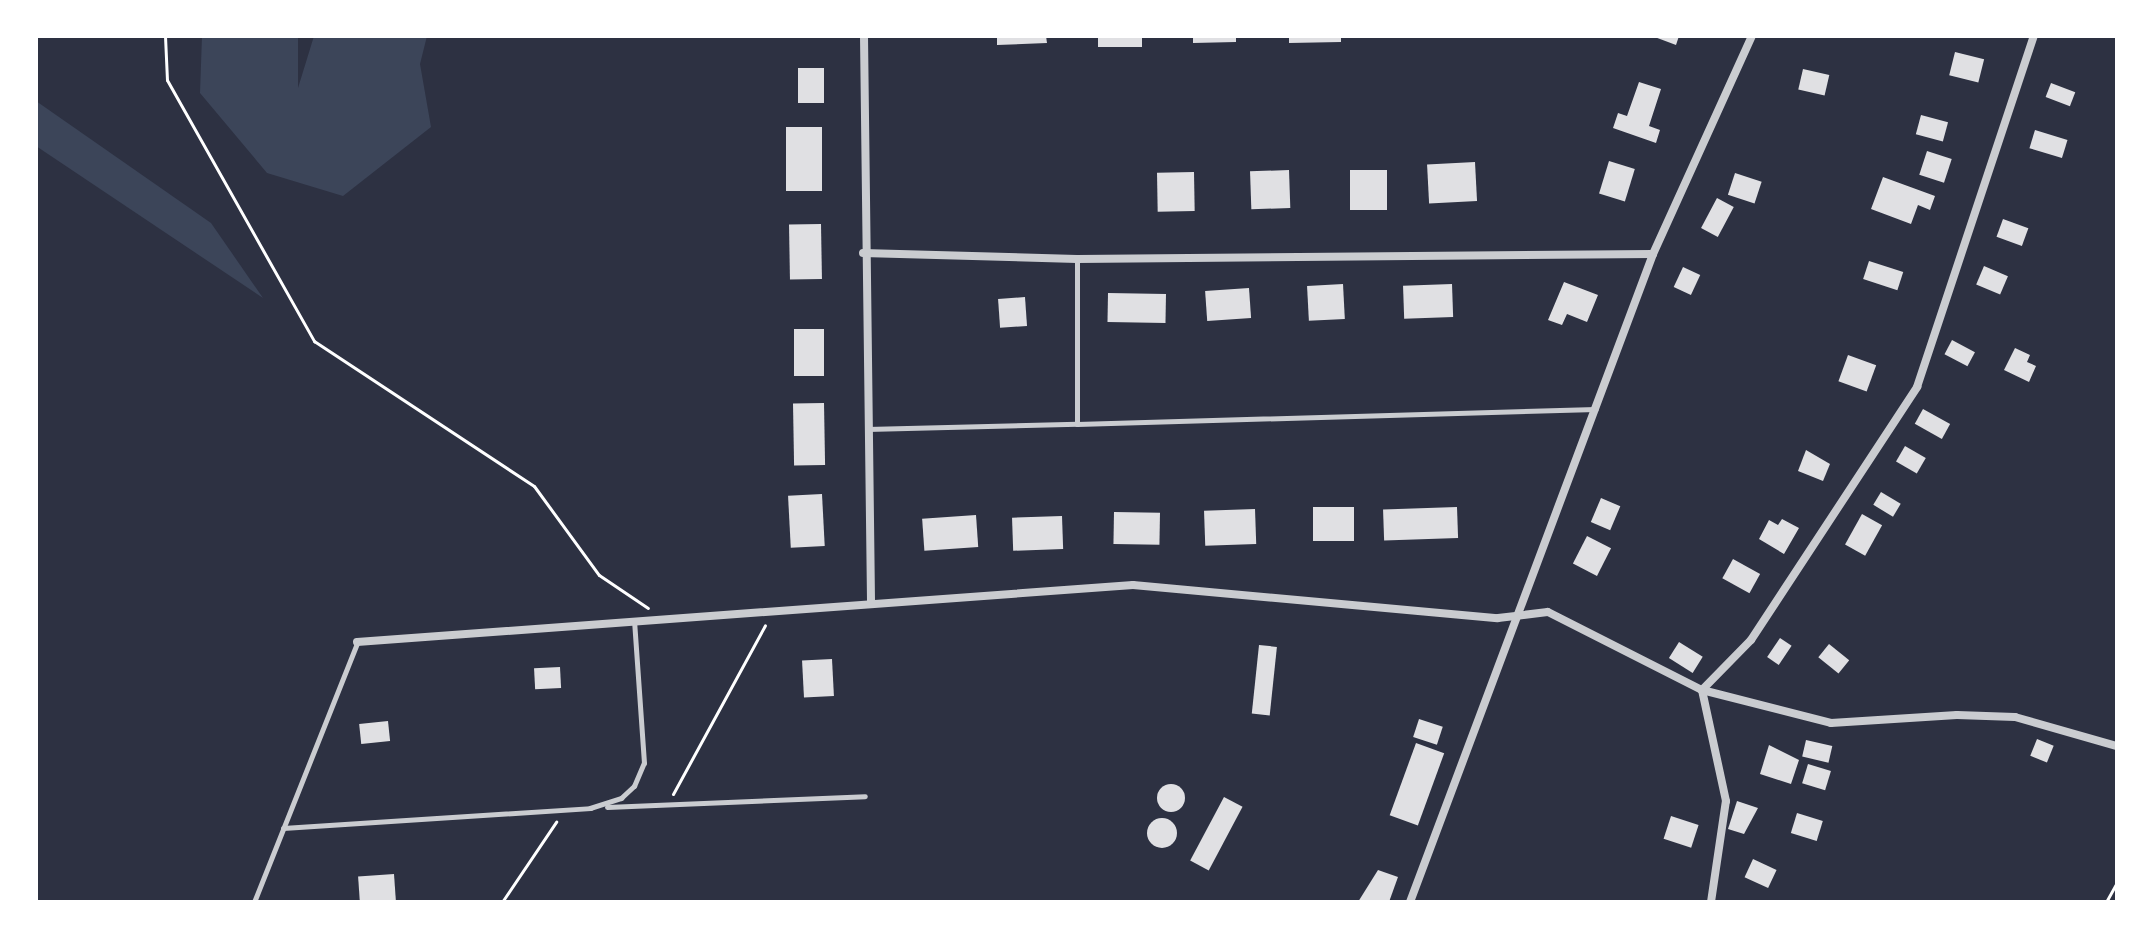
<!DOCTYPE html>
<style>
body{margin:0}
#map{position:relative;width:2153px;height:938px;overflow:hidden;background:#2d3142;font-family:"PT Sans Narrow",sans-serif}
div>[style]{position:absolute}
[style*='--x']{left:calc(var(--x)*1px);top:calc(var(--y)*1px);width:calc(var(--w)*1px);rotate:calc(var(--a)*1deg)}
.green>*{inset:0;background:#3c4559}
.building>*{inset:0;background:#e0e0e3;transform-origin:0 0}
.round{border-radius:50%}
.path>*{height:3px;margin:-1.5px;padding:0 1.5px;transform-origin:1.5px;border-radius:1.5px;background:#fff}
.service>*{height:5px;margin:-2.5px;padding:0 2.5px;transform-origin:2.5px;border-radius:2.5px;background:#caccd0}
.minor>*{height:8px;margin:-4px;padding:0 4px;transform-origin:4px;border-radius:4px;background:#caccd0}
span{translate:-50% -50%;white-space:nowrap;text-align:center;line-height:1.15;-webkit-text-stroke:6px #fff;paint-order:stroke}
.frame{position:absolute;inset:0;border:38px solid #fff;pointer-events:none}
</style>
<div id="map">
<div class="green">
<div style="clip-path:polygon(202px 36px,298px 36px,298px 88px,314px 36px,427px 36px,420px 64px,431px 127px,343px 196px,267px 173px,200px 93px)"></div>
<div style="clip-path:polygon(36px 101px,211px 223px,263px 298px,36px 146px)"></div>
</div>
<div class="building">
<div style="clip-path:polygon(997px 36px,1046px 36px,1047px 43px,997px 45px)"></div>
<div style="left:1098px;top:36px;width:44px;height:11px"></div>
<div style="clip-path:polygon(1193px 36px,1236px 36px,1236px 42px,1193px 43px)"></div>
<div style="clip-path:polygon(1289px 36px,1341px 36px,1341px 42px,1289px 43px)"></div>
<div style="clip-path:polygon(1652px 36px,1679px 36px,1676px 45px)"></div>
<div style="left:1955px;top:52px;width:30px;height:24px;rotate:14deg"></div>
<div style="left:798px;top:68px;width:26px;height:35px"></div>
<div style="left:1803px;top:69px;width:27px;height:21px;rotate:13deg"></div>
<div style="clip-path:polygon(1639px 82px,1661px 89px,1649px 126px,1660px 130px,1656px 143px,1613px 128px,1618px 113px,1627px 116px)"></div>
<div style="left:2051px;top:83px;width:26px;height:15px;rotate:21deg"></div>
<div style="left:1921px;top:115px;width:28px;height:20px;rotate:15deg"></div>
<div style="left:786px;top:127px;width:36px;height:64px"></div>
<div style="left:2035px;top:130px;width:34px;height:19px;rotate:17deg"></div>
<div style="left:1927px;top:151px;width:26px;height:25px;rotate:18deg"></div>
<div style="left:1609px;top:161px;width:27px;height:34px;rotate:17deg"></div>
<div style="left:1475px;top:162px;width:39px;height:48px;rotate:87deg"></div>
<div style="left:1289px;top:170px;width:38px;height:39px;rotate:88deg"></div>
<div style="left:1350px;top:170px;width:37px;height:40px"></div>
<div style="left:1194px;top:172px;width:39px;height:37px;rotate:89deg"></div>
<div style="left:1735px;top:173px;width:28px;height:23px;rotate:18deg"></div>
<div style="clip-path:polygon(1883px 177px,1935px 196px,1930px 210px,1918px 205px,1911px 224px,1871px 209px)"></div>
<div style="left:1717px;top:198px;width:19px;height:34px;rotate:28deg"></div>
<div style="left:2003px;top:219px;width:27px;height:19px;rotate:20deg"></div>
<div style="left:821px;top:224px;width:55px;height:32px;rotate:89deg"></div>
<div style="left:1869px;top:261px;width:36px;height:19px;rotate:18deg"></div>
<div style="left:1984px;top:266px;width:26px;height:20px;rotate:23deg"></div>
<div style="left:1683px;top:267px;width:19px;height:22px;rotate:25deg"></div>
<div style="clip-path:polygon(1564px 282px,1598px 295px,1587px 322px,1567px 314px,1562px 325px,1548px 320px)"></div>
<div style="left:1343px;top:284px;width:35px;height:36px;rotate:87deg"></div>
<div style="left:1452px;top:284px;width:33px;height:49px;rotate:88deg"></div>
<div style="left:1249px;top:288px;width:30px;height:44px;rotate:86deg"></div>
<div style="left:1108px;top:293px;width:58px;height:29px;rotate:1deg"></div>
<div style="left:1025px;top:297px;width:29px;height:27px;rotate:86deg"></div>
<div style="left:794px;top:329px;width:30px;height:47px"></div>
<div style="left:1952px;top:340px;width:26px;height:16px;rotate:28deg"></div>
<div style="clip-path:polygon(2015px 348px,2030px 355px,2027px 362px,2036px 366px,2029px 382px,2004px 370px)"></div>
<div style="left:1848px;top:355px;width:30px;height:28px;rotate:20deg"></div>
<div style="left:824px;top:403px;width:62px;height:31px;rotate:89deg"></div>
<div style="left:1923px;top:409px;width:31px;height:17px;rotate:29deg"></div>
<div style="left:1905px;top:446px;width:24px;height:18px;rotate:30deg"></div>
<div style="clip-path:polygon(1806px 450px,1830px 464px,1823px 481px,1798px 471px)"></div>
<div style="left:1881px;top:492px;width:23px;height:15px;rotate:31deg"></div>
<div style="left:822px;top:494px;width:52px;height:34px;rotate:87deg"></div>
<div style="left:1601px;top:498px;width:21px;height:26px;rotate:23deg"></div>
<div style="left:1313px;top:507px;width:41px;height:34px"></div>
<div style="left:1457px;top:507px;width:31px;height:74px;rotate:88deg"></div>
<div style="left:1255px;top:509px;width:35px;height:51px;rotate:88deg"></div>
<div style="left:1114px;top:512px;width:46px;height:32px;rotate:1deg"></div>
<div style="left:1862px;top:514px;width:23px;height:35px;rotate:29deg"></div>
<div style="left:976px;top:515px;width:32px;height:54px;rotate:86deg"></div>
<div style="left:1062px;top:516px;width:33px;height:50px;rotate:88deg"></div>
<div style="clip-path:polygon(1782px 519px,1799px 528px,1784px 554px,1759px 539px,1769px 520px,1778px 525px)"></div>
<div style="left:1587px;top:536px;width:27px;height:31px;rotate:27deg"></div>
<div style="left:1733px;top:559px;width:31px;height:22px;rotate:29deg"></div>
<div style="left:1780px;top:638px;width:14px;height:23px;rotate:34deg"></div>
<div style="left:1679px;top:642px;width:28px;height:19px;rotate:32deg"></div>
<div style="left:1829px;top:644px;width:26px;height:17px;rotate:39deg"></div>
<div style="left:1259px;top:645px;width:18px;height:69px;rotate:6deg"></div>
<div style="left:832px;top:659px;width:37px;height:30px;rotate:87deg"></div>
<div style="left:560px;top:667px;width:21px;height:26px;rotate:87deg"></div>
<div style="left:1419px;top:719px;width:25px;height:19px;rotate:18deg"></div>
<div style="left:388px;top:721px;width:20px;height:29px;rotate:84deg"></div>
<div style="left:2037px;top:739px;width:18px;height:18px;rotate:22deg"></div>
<div style="left:1806px;top:740px;width:27px;height:17px;rotate:13deg"></div>
<div style="left:1416px;top:743px;width:30px;height:77px;rotate:20deg"></div>
<div style="clip-path:polygon(1769px 745px,1799px 760px,1791px 784px,1760px 774px)"></div>
<div style="left:1808px;top:764px;width:24px;height:20px;rotate:17deg"></div>
<div class="round" style="left:1157px;top:784px;width:28px;height:28px"></div>
<div style="left:1224px;top:797px;width:21px;height:72px;rotate:28deg"></div>
<div style="clip-path:polygon(1737px 801px,1758px 808px,1744px 834px,1728px 829px)"></div>
<div style="left:1797px;top:813px;width:27px;height:21px;rotate:17deg"></div>
<div style="left:1671px;top:816px;width:29px;height:24px;rotate:18deg"></div>
<div class="round" style="left:1147px;top:818px;width:30px;height:30px"></div>
<div style="left:1753px;top:859px;width:26px;height:20px;rotate:25deg"></div>
<div style="clip-path:polygon(1378px 870px,1398px 877px,1389px 902px,1358px 902px)"></div>
<div style="left:394px;top:874px;width:28px;height:36px;rotate:86deg"></div>
</div>
<div class="path">
<div style="--x:165;--y:36;--w:44;--a:87.4"></div>
<div style="--x:167;--y:80;--w:300;--a:60.6"></div>
<div style="--x:314;--y:341;--w:263;--a:33.4"></div>
<div style="--x:534;--y:486;--w:110;--a:53.9"></div>
<div style="--x:599;--y:575;--w:59;--a:34"></div>
<div style="--x:673;--y:794;--w:192;--a:-61.4"></div>
<div style="--x:502;--y:902;--w:97;--a:-56"></div>
<div style="--x:2106;--y:902;--w:23;--a:-61"></div>
</div>
<div class="service">
<div style="--x:1077;--y:259;--w:165;--a:90"></div>
<div style="--x:1077;--y:424;--w:519;--a:-1.66"></div>
<div style="--x:867;--y:429;--w:210;--a:-1.4"></div>
<div style="--x:607;--y:807;--w:258;--a:-2.4"></div>
<div style="--x:283;--y:828;--w:308;--a:-3.7"></div>
<div style="--x:590;--y:808;--w:33;--a:-18"></div>
<div style="--x:621;--y:798;--w:18;--a:-43"></div>
<div style="--x:634;--y:786;--w:25;--a:-67"></div>
<div style="--x:644;--y:763;--w:142;--a:-94"></div>
<div style="--x:254;--y:902;--w:279;--a:-68.3"></div>
</div>
<div class="minor">
<div style="--x:864;--y:36;--w:568;--a:89.29"></div>
<div style="--x:863;--y:253;--w:214;--a:1.6"></div>
<div style="--x:1077;--y:259;--w:576;--a:-0.5"></div>
<div style="--x:357;--y:642;--w:778;--a:-4.2"></div>
<div style="--x:1133;--y:585;--w:366;--a:5.2"></div>
<div style="--x:1498;--y:618;--w:50;--a:-6.8"></div>
<div style="--x:1548;--y:612;--w:173;--a:26.9"></div>
<div style="--x:1702;--y:690;--w:133;--a:14.3"></div>
<div style="--x:1831;--y:723;--w:126;--a:-3.6"></div>
<div style="--x:1957;--y:715;--w:58;--a:2"></div>
<div style="--x:2015;--y:717;--w:106;--a:15.9"></div>
<div style="--x:1410;--y:902;--w:692;--a:-69.44"></div>
<div style="--x:1653;--y:254;--w:239;--a:-65.6"></div>
<div style="--x:1711;--y:902;--w:102;--a:-81.6"></div>
<div style="--x:1726;--y:801;--w:114;--a:-102.2"></div>
<div style="--x:1702;--y:690;--w:70;--a:-45.6"></div>
<div style="--x:1751;--y:640;--w:303;--a:-56.7"></div>
<div style="--x:1917;--y:387;--w:370;--a:-71.6"></div>
</div>
<div class="frame"></div>
</div>
